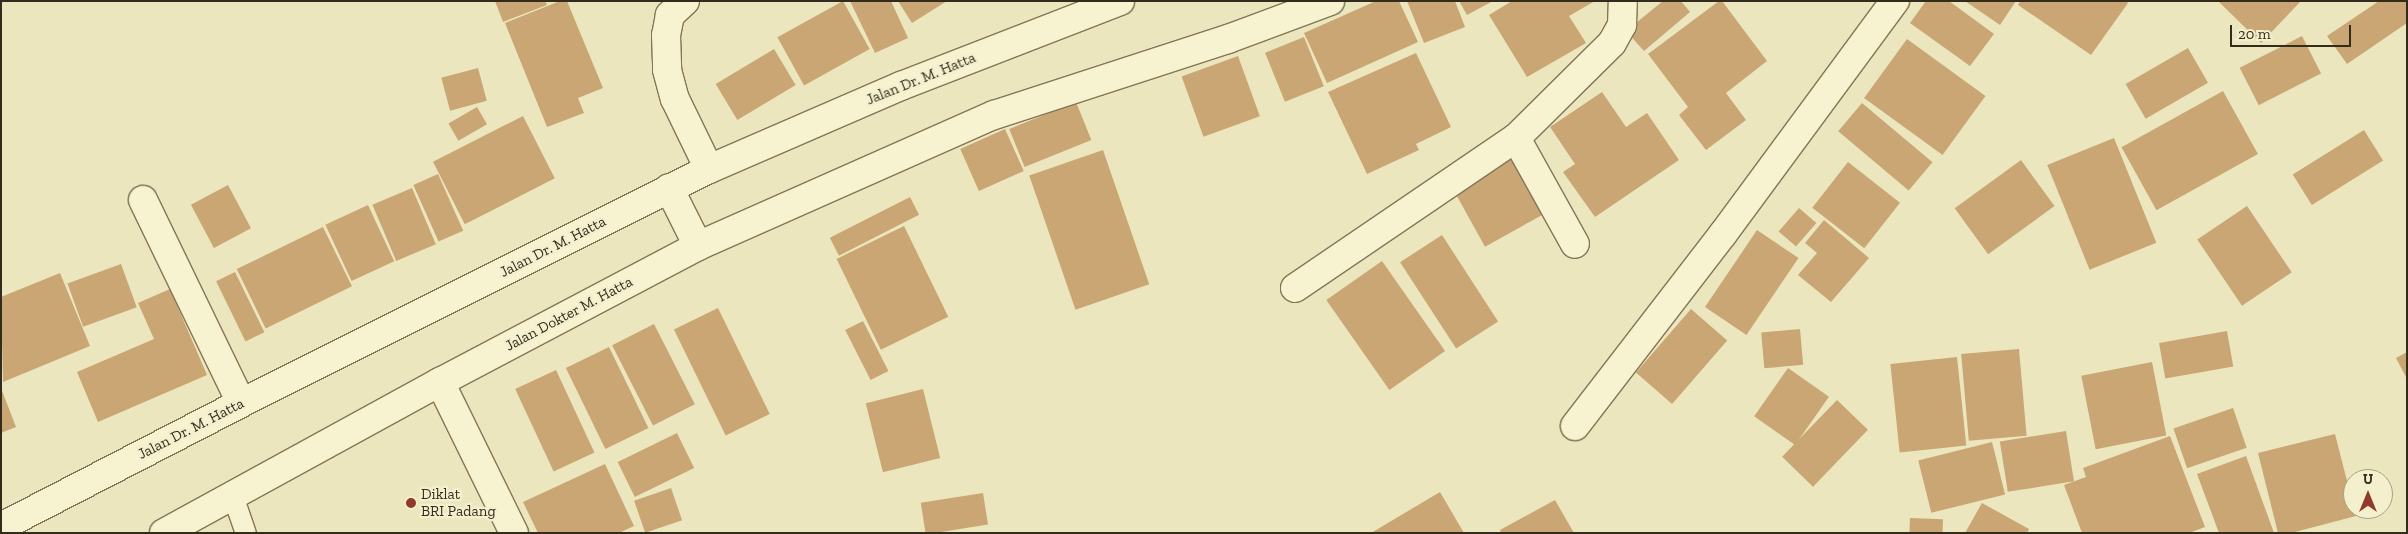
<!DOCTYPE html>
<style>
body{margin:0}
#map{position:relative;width:2408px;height:534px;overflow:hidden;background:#ece6be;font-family:"Zilla Slab",serif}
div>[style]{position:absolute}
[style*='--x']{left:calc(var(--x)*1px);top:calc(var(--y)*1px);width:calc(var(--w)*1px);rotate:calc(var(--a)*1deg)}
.building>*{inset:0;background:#c9a674;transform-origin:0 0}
.roads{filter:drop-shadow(1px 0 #837657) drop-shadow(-1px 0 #837657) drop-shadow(0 1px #837657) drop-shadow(0 -1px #837657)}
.service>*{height:20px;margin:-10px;padding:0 10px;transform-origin:10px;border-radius:10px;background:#f7f2d0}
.minor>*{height:28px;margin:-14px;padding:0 14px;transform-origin:14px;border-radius:14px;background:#f7f2d0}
.secondary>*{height:28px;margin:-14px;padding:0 14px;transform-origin:14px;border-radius:14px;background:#f7f2d0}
.dots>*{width:14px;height:14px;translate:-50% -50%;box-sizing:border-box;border:2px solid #f4efcd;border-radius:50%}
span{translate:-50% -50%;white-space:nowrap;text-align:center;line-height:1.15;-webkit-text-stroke:4.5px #f4efcd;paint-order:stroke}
.street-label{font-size:15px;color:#332b1c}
.poi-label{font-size:15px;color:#332b1c}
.left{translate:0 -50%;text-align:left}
.frame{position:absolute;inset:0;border:2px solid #332b1c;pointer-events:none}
.north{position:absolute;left:2343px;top:469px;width:50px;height:50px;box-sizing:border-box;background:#f4efcd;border:1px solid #a7a186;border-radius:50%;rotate:0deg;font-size:14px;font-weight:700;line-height:20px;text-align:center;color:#332b1c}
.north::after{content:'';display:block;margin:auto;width:18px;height:22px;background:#913a29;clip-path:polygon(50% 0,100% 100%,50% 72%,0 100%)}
.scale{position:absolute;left:2230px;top:25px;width:121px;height:22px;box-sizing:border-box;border:2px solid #332b1c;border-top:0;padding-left:6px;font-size:15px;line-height:18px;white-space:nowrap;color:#332b1c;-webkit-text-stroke:4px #f4efcd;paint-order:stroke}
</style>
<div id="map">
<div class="building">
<div style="clip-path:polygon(495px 1px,545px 1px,547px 5px,503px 22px)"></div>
<div style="clip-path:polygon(560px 1px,567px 1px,603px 88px,578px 98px,584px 113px,547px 127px,505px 23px)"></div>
<div style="left:843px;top:1px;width:55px;height:75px;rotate:61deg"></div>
<div style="clip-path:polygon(850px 1px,891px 1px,908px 38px,875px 53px)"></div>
<div style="clip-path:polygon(898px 1px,947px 1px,912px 23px)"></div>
<div style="clip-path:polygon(1376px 1px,1399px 1px,1418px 42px,1327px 83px,1304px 33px)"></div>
<div style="clip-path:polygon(1407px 1px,1455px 1px,1465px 27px,1424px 43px)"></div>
<div style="clip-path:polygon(1459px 1px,1493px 1px,1467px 15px)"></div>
<div style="clip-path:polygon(1512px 1px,1595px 1px,1569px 16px,1586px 43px,1527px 77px,1489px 15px)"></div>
<div style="clip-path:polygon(1663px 1px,1681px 1px,1690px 12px,1644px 51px,1626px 31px)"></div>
<div style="clip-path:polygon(1719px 1px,1722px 1px,1767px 61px,1726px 93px,1746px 120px,1706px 150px,1679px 115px,1688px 107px,1648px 54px)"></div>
<div style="clip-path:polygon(1926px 1px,1949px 1px,1994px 34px,1970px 66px,1910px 23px)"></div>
<div style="clip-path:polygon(1965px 1px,2016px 1px,2000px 25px)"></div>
<div style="clip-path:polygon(2020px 1px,2126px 1px,2128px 3px,2091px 55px,2018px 5px)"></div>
<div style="clip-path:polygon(2218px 1px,2301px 1px,2261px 43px)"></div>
<div style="clip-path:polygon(2379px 1px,2407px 1px,2407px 23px,2347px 64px,2327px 36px)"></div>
<div style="left:2302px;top:36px;width:42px;height:70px;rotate:63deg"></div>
<div style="left:1304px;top:37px;width:53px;height:42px;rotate:68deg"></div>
<div style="left:1907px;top:39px;width:97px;height:73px;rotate:36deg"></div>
<div style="left:2188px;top:48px;width:40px;height:72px;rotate:60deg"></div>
<div style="left:774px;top:49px;width:42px;height:68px;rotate:59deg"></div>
<div style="clip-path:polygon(1416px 53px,1451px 127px,1416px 144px,1419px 150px,1367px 174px,1328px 92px)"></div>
<div style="left:1238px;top:56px;width:64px;height:60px;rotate:70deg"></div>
<div style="left:478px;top:68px;width:34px;height:38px;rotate:75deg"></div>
<div style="left:2223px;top:91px;width:72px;height:116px;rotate:61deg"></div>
<div style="clip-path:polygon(1602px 92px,1626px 127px,1647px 113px,1679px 160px,1595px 217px,1563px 172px,1575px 164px,1550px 127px)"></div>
<div style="left:1076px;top:102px;width:41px;height:72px;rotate:68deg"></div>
<div style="left:1862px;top:103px;width:92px;height:37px;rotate:40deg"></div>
<div style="left:477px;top:107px;width:20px;height:33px;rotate:60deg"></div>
<div style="left:523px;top:116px;width:70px;height:101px;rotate:63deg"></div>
<div style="left:1005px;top:129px;width:46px;height:49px;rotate:66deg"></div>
<div style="left:2364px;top:130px;width:36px;height:84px;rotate:58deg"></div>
<div style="left:2114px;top:138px;width:113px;height:72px;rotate:68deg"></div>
<div style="left:1103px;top:150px;width:142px;height:78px;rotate:71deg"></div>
<div style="left:1516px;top:154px;width:66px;height:72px;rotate:61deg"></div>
<div style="left:2021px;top:160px;width:57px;height:82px;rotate:54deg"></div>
<div style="left:1848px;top:162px;width:66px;height:58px;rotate:38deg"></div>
<div style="left:438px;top:174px;width:62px;height:27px;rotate:66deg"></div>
<div style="left:228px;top:185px;width:49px;height:42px;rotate:62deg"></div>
<div style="left:412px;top:188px;width:61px;height:43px;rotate:67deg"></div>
<div style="left:910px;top:197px;width:20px;height:90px;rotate:63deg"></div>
<div style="left:368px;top:205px;width:62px;height:47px;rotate:65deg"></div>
<div style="left:2247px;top:206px;width:80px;height:60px;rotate:56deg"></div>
<div style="left:1799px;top:208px;width:23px;height:31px;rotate:41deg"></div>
<div style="clip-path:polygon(1824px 220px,1869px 258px,1831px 302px,1798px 275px,1817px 253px,1805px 243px)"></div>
<div style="left:904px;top:226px;width:101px;height:75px;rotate:64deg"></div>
<div style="left:323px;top:227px;width:66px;height:96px;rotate:64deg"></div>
<div style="left:1757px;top:230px;width:50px;height:93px;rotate:34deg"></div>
<div style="left:1442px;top:235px;width:103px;height:50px;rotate:57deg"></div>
<div style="left:1382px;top:261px;width:110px;height:68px;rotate:55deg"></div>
<div style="left:121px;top:264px;width:46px;height:57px;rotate:70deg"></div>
<div style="left:235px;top:272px;width:67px;height:21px;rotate:64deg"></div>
<div style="clip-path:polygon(60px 273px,90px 346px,3px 382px,1px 297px)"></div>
<div style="clip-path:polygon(170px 289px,207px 375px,98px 422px,77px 372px,154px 339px,138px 303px)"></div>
<div style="left:718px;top:308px;width:118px;height:49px;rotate:64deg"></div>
<div style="left:1691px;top:309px;width:48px;height:84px;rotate:41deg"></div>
<div style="left:863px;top:321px;width:56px;height:20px;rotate:63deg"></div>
<div style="left:654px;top:324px;width:90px;height:47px;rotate:63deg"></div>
<div style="left:1800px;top:329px;width:36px;height:39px;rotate:85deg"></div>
<div style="left:2227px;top:331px;width:36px;height:69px;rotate:80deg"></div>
<div style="left:609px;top:347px;width:90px;height:48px;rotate:64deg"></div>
<div style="left:2019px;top:349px;width:87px;height:58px;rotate:85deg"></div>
<div style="clip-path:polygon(2407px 352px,2407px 379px,2396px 358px)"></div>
<div style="left:1957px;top:357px;width:89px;height:67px;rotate:84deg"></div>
<div style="left:2152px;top:362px;width:75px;height:72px;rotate:79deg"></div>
<div style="left:1788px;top:368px;width:50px;height:59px;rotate:35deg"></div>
<div style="left:556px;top:370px;width:91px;height:45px;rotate:65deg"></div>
<div style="clip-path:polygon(1px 388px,16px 427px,1px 433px)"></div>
<div style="left:923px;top:389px;width:71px;height:59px;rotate:76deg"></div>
<div style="left:1837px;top:400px;width:43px;height:79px;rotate:44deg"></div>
<div style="left:2233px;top:408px;width:42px;height:63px;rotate:71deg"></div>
<div style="left:2066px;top:431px;width:51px;height:67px;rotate:81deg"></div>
<div style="left:677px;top:433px;width:39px;height:66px;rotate:64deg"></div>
<div style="clip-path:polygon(2335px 434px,2356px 516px,2291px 533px,2278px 533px,2258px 453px)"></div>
<div style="clip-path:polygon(2170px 436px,2205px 527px,2189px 533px,2082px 533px,2064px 485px,2086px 477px,2083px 468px)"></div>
<div style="left:1992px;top:442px;width:54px;height:76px;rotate:76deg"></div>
<div style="clip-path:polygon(2246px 456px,2274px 533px,2219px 533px,2197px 474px)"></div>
<div style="clip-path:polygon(605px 464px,634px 526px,619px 533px,538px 533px,523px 502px)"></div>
<div style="left:671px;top:488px;width:34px;height:39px;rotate:71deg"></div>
<div style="clip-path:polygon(1440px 492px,1464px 533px,1371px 533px)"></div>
<div style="left:983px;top:493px;width:32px;height:63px;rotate:81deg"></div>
<div style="clip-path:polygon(1555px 500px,1574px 533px,1501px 533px,1500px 530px)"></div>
<div style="clip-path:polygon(1982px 503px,2029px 529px,2027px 533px,1965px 533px)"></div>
<div style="left:1910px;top:518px;width:33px;height:15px;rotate:2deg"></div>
</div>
<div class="roads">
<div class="service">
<div style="--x:233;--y:496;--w:39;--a:71"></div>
</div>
<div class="minor">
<div style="--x:685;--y:1;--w:21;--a:137"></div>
<div style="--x:670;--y:15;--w:20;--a:101"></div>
<div style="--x:666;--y:35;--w:35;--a:88"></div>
<div style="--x:667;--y:70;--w:30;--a:75"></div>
<div style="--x:675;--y:99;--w:78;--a:64.1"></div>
<div style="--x:1516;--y:138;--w:121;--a:60.9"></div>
<div style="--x:143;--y:200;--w:225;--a:64.2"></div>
<div style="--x:1295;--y:288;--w:267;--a:-34.2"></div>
<div style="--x:1516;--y:138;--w:135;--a:-44.7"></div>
<div style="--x:1612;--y:43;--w:21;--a:-61"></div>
<div style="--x:1622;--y:25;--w:24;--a:-88"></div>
<div style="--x:440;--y:382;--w:168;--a:63.9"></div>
<div style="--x:1575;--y:426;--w:242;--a:-52.4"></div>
<div style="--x:1723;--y:234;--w:290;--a:-53.6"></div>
</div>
<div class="secondary">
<div style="--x:669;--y:188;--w:65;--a:63.4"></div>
<div style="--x:1;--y:527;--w:270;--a:-27.3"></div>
<div style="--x:241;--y:403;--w:523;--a:-26.57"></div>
<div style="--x:709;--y:169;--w:209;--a:-23.4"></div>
<div style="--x:901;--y:86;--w:235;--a:-21.2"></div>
<div style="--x:164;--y:533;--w:315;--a:-28.7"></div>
<div style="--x:440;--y:382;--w:292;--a:-27.8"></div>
<div style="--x:698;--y:246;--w:324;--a:-23.9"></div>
<div style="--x:994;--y:115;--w:246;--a:-18"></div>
<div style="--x:1228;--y:39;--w:109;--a:-20.4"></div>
</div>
</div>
<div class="dots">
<div style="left:411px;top:503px;background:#913a29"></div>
</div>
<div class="street-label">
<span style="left:921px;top:79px;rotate:-22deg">Jalan Dr. M. Hatta</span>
<span style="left:553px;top:247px;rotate:-27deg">Jalan Dr. M. Hatta</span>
<span style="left:569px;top:314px;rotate:-28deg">Jalan Dokter M. Hatta</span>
<span style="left:191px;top:429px;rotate:-27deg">Jalan Dr. M. Hatta</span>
</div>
<div class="poi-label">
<span class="left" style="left:421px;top:503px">Diklat<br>BRI Padang</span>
</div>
<div class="frame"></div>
<div class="north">U</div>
<div class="scale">20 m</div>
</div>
